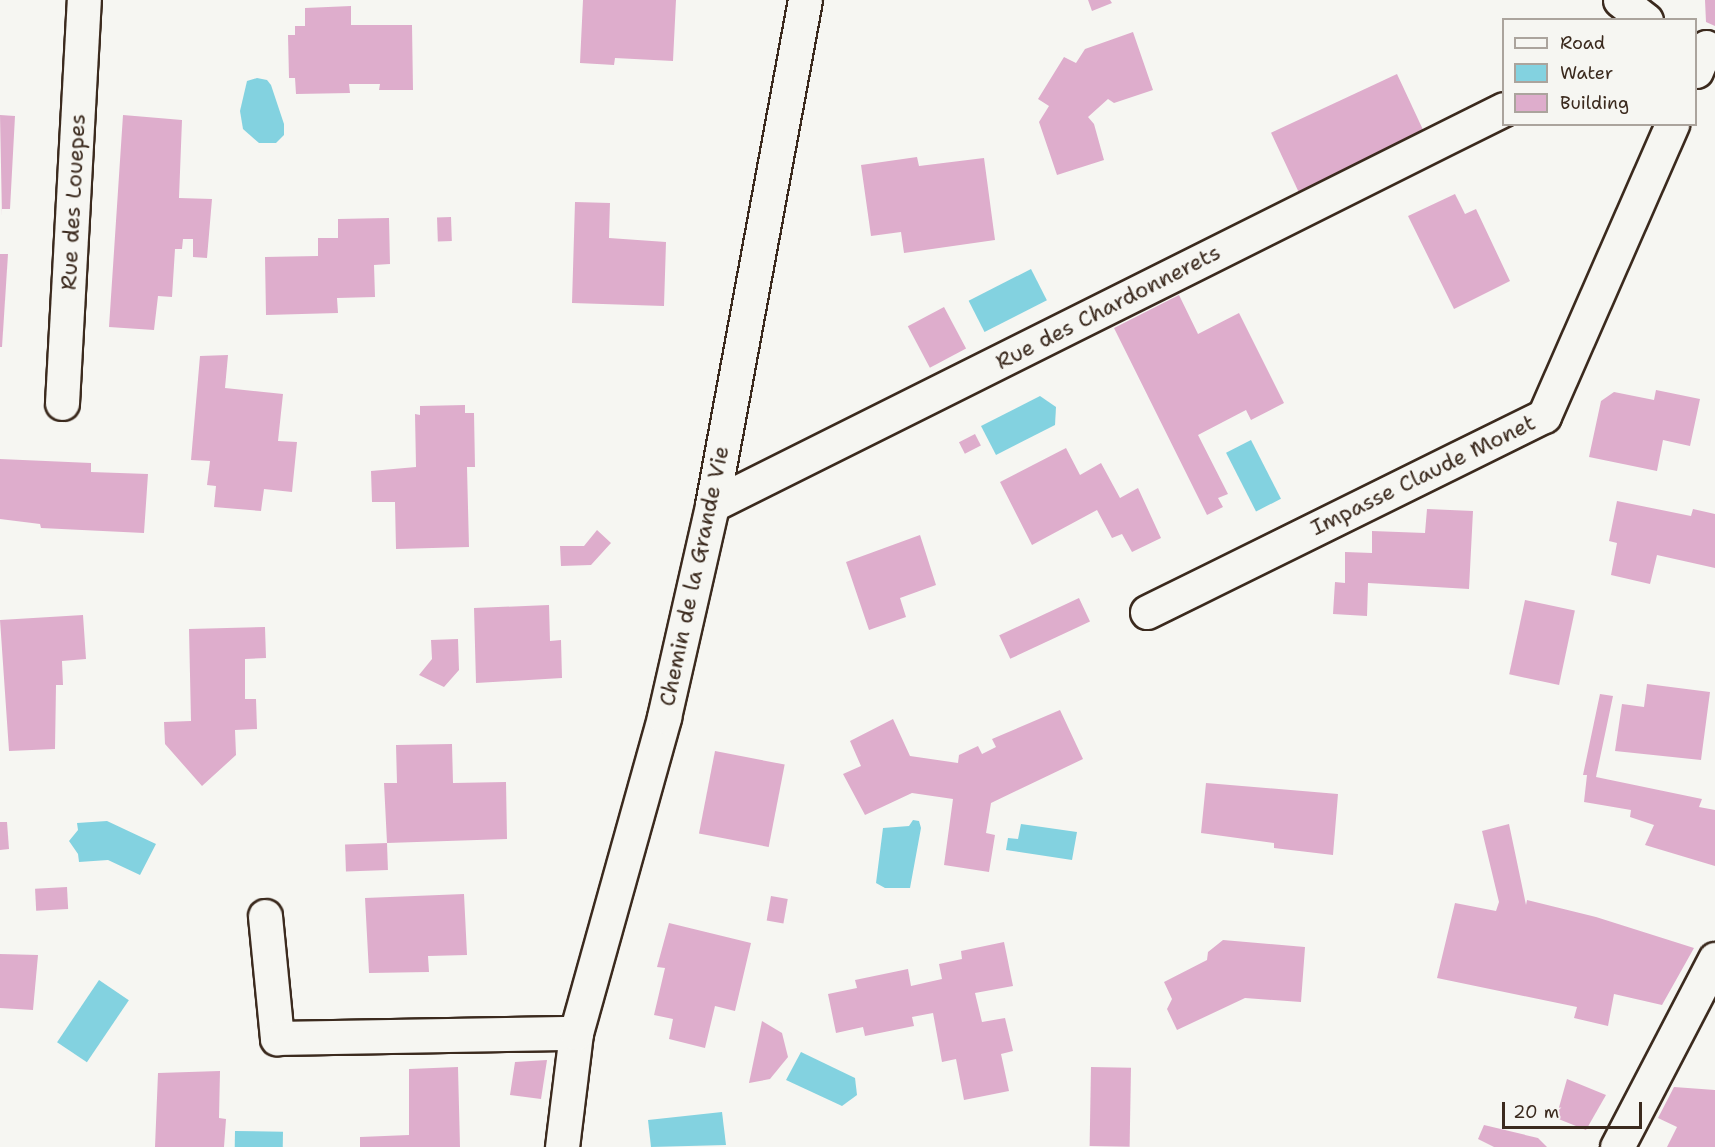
<!DOCTYPE html>
<style>
body{margin:0}
#map{position:relative;width:1715px;height:1147px;overflow:hidden;background:#f6f6f2;font-family:"Shantell Sans",sans-serif}
div>[style]{position:absolute}
[style*='--x']{left:calc(var(--x)*1px);top:calc(var(--y)*1px);width:calc(var(--w)*1px);rotate:calc(var(--a)*1deg)}
.water>*{inset:0;background:#83d2e0;transform-origin:0 0}
.building>*{inset:0;background:#deadcc;transform-origin:0 0}
.roads{filter:drop-shadow(2px 0 #3b2a1e) drop-shadow(-2px 0 #3b2a1e) drop-shadow(0 2px #3b2a1e) drop-shadow(0 -2px #3b2a1e)}
.minor>*{height:33px;margin:-16.5px;padding:0 16.5px;transform-origin:16.5px;border-radius:16.5px;background:#f6f6f2}
span{translate:-50% -50%;white-space:nowrap;text-align:center;line-height:1.15;-webkit-text-stroke:4.5px #f6f6f2;paint-order:stroke}
.street-label{font-size:22px;color:#3b2a1e}
.legend{position:absolute;left:1502px;top:18px;width:195px;height:108px;box-sizing:border-box;background:#f6f6f2;border:2px solid #aba49d;margin:0;padding:8px 10px;list-style:none;font-size:18px;color:#3b2a1e}
.legend li{display:flex;align-items:center;gap:12px;height:30px}
.legend b{width:30px;border:2px solid #aba49d}
.scale{position:absolute;left:1502px;top:1102px;width:140px;height:27px;box-sizing:border-box;border:3px solid #3b2a1e;border-top:0;padding-left:8px;font-size:18px;line-height:21px;white-space:nowrap;color:#3b2a1e;-webkit-text-stroke:4px #f6f6f2;paint-order:stroke}
</style>
<div id="map">
<div class="water">
<div style="clip-path:polygon(257px 78px,267px 80px,271px 85px,284px 124px,284px 135px,276px 143px,259px 143px,243px 129px,240px 111px,247px 81px)"></div>
<div style="left:1031px;top:269px;width:35px;height:70px;rotate:63deg"></div>
<div style="clip-path:polygon(1040px 396px,1056px 407px,1055px 425px,996px 455px,981px 426px)"></div>
<div style="left:1251px;top:440px;width:66px;height:28px;rotate:63deg"></div>
<div style="clip-path:polygon(913px 820px,919px 821px,921px 828px,910px 888px,885px 888px,876px 883px,883px 828px,909px 826px)"></div>
<div style="clip-path:polygon(107px 821px,156px 844px,140px 875px,108px 860px,79px 862px,78px 854px,69px 841px,78px 830px,77px 823px)"></div>
<div style="clip-path:polygon(1021px 824px,1077px 832px,1072px 860px,1006px 850px,1008px 838px,1018px 839px)"></div>
<div style="left:99px;top:980px;width:36px;height:75px;rotate:34deg"></div>
<div style="clip-path:polygon(801px 1052px,855px 1078px,857px 1095px,842px 1106px,786px 1080px)"></div>
<div style="clip-path:polygon(722px 1112px,726px 1145px,651px 1147px,648px 1120px)"></div>
<div style="left:235px;top:1131px;width:48px;height:16px;rotate:1deg"></div>
</div>
<div class="building">
<div style="clip-path:polygon(583px 0,676px 0,673px 61px,615px 58px,614px 65px,580px 63px)"></div>
<div style="clip-path:polygon(1088px 0,1110px 0,1112px 3px,1092px 11px)"></div>
<div style="clip-path:polygon(1705px 0,1715px 0,1715px 26px,1706px 22px)"></div>
<div style="clip-path:polygon(351px 6px,351px 25px,412px 25px,413px 90px,379px 90px,380px 84px,349px 84px,350px 93px,296px 94px,295px 78px,289px 78px,288px 35px,295px 35px,295px 26px,305px 26px,305px 8px)"></div>
<div style="clip-path:polygon(1133px 32px,1153px 90px,1114px 103px,1108px 99px,1088px 117px,1094px 124px,1104px 160px,1057px 175px,1039px 122px,1049px 106px,1038px 99px,1064px 57px,1076px 63px,1085px 49px)"></div>
<div style="left:1397px;top:74px;width:66px;height:139px;rotate:65deg"></div>
<div style="clip-path:polygon(0 115px,15px 116px,10px 209px,2px 209px,2px 217px)"></div>
<div style="clip-path:polygon(123px 115px,182px 120px,179px 198px,212px 199px,207px 258px,193px 257px,193px 239px,183px 239px,182px 249px,175px 249px,172px 297px,158px 296px,154px 330px,109px 327px)"></div>
<div style="clip-path:polygon(917px 157px,919px 166px,984px 158px,995px 240px,904px 253px,901px 232px,871px 236px,861px 165px)"></div>
<div style="clip-path:polygon(1455px 194px,1465px 214px,1476px 209px,1510px 281px,1454px 309px,1408px 216px)"></div>
<div style="clip-path:polygon(575px 202px,610px 203px,609px 238px,666px 242px,664px 306px,572px 303px)"></div>
<div style="left:451px;top:217px;width:24px;height:14px;rotate:88deg"></div>
<div style="clip-path:polygon(389px 218px,390px 264px,374px 265px,375px 297px,337px 298px,338px 313px,266px 315px,265px 257px,318px 256px,318px 238px,338px 238px,338px 219px)"></div>
<div style="clip-path:polygon(0 254px,8px 254px,2px 347px,0 347px)"></div>
<div style="clip-path:polygon(1179px 295px,1198px 334px,1239px 313px,1284px 403px,1251px 420px,1246px 410px,1198px 435px,1228px 494px,1218px 498px,1223px 507px,1207px 515px,1114px 328px)"></div>
<div style="left:944px;top:307px;width:47px;height:41px;rotate:62deg"></div>
<div style="clip-path:polygon(228px 355px,225px 388px,283px 394px,278px 441px,297px 442px,292px 492px,264px 489px,261px 511px,214px 507px,216px 486px,207px 485px,210px 461px,191px 460px,200px 356px)"></div>
<div style="clip-path:polygon(1656px 390px,1700px 399px,1690px 446px,1663px 440px,1657px 471px,1589px 457px,1601px 401px,1614px 392px,1654px 400px)"></div>
<div style="clip-path:polygon(465px 405px,465px 413px,474px 413px,475px 467px,467px 467px,469px 547px,396px 549px,395px 502px,372px 502px,371px 471px,416px 467px,415px 414px,420px 415px,420px 406px)"></div>
<div style="left:975px;top:434px;width:13px;height:18px;rotate:63deg"></div>
<div style="clip-path:polygon(1066px 448px,1080px 475px,1101px 463px,1120px 498px,1138px 488px,1161px 538px,1132px 552px,1122px 534px,1112px 538px,1097px 510px,1032px 545px,1000px 482px)"></div>
<div style="clip-path:polygon(0 459px,91px 463px,91px 472px,148px 474px,144px 533px,41px 528px,40px 524px,0 519px)"></div>
<div style="clip-path:polygon(1617px 501px,1691px 516px,1693px 509px,1715px 514px,1715px 568px,1657px 555px,1650px 584px,1611px 575px,1617px 543px,1609px 541px)"></div>
<div style="clip-path:polygon(1427px 509px,1473px 511px,1469px 589px,1368px 583px,1367px 616px,1333px 614px,1335px 582px,1345px 583px,1345px 552px,1372px 553px,1372px 531px,1425px 533px)"></div>
<div style="clip-path:polygon(597px 530px,611px 543px,591px 565px,561px 566px,560px 546px,584px 546px)"></div>
<div style="clip-path:polygon(920px 535px,936px 585px,900px 598px,906px 617px,869px 630px,846px 562px)"></div>
<div style="left:1079px;top:598px;width:26px;height:88px;rotate:65deg"></div>
<div style="left:1525px;top:600px;width:51px;height:76px;rotate:12deg"></div>
<div style="clip-path:polygon(549px 605px,550px 641px,561px 640px,562px 678px,476px 683px,474px 608px)"></div>
<div style="clip-path:polygon(83px 615px,86px 659px,62px 661px,63px 685px,56px 685px,55px 749px,9px 751px,0 620px)"></div>
<div style="clip-path:polygon(265px 627px,266px 658px,245px 659px,245px 699px,256px 699px,257px 729px,235px 730px,236px 755px,202px 786px,165px 744px,164px 722px,191px 721px,189px 629px)"></div>
<div style="clip-path:polygon(458px 639px,459px 670px,444px 687px,419px 675px,432px 659px,431px 640px)"></div>
<div style="clip-path:polygon(1647px 684px,1710px 692px,1701px 760px,1615px 751px,1622px 704px,1644px 707px)"></div>
<div style="clip-path:polygon(1600px 694px,1613px 696px,1596px 777px,1702px 799px,1699px 807px,1715px 810px,1715px 866px,1645px 845px,1654px 825px,1630px 817px,1631px 810px,1584px 802px,1587px 775px,1583px 775px)"></div>
<div style="clip-path:polygon(1060px 710px,1083px 759px,991px 803px,986px 833px,995px 835px,989px 872px,944px 865px,953px 799px,912px 793px,865px 815px,843px 774px,861px 766px,850px 741px,893px 719px,910px 756px,958px 763px,959px 755px,978px 746px,982px 754px,996px 747px,992px 739px)"></div>
<div style="clip-path:polygon(452px 744px,453px 783px,506px 782px,507px 839px,387px 843px,384px 783px,397px 783px,396px 745px)"></div>
<div style="left:715px;top:751px;width:71px;height:84px;rotate:11deg"></div>
<div style="clip-path:polygon(1206px 783px,1338px 794px,1333px 855px,1274px 848px,1274px 843px,1201px 833px)"></div>
<div style="clip-path:polygon(0 822px,7px 822px,9px 849px,0 850px)"></div>
<div style="clip-path:polygon(1509px 824px,1526px 905px,1527px 900px,1596px 917px,1694px 948px,1662px 1005px,1614px 994px,1608px 1026px,1574px 1018px,1577px 1007px,1437px 978px,1455px 903px,1496px 911px,1499px 902px,1482px 831px)"></div>
<div style="left:387px;top:843px;width:27px;height:42px;rotate:88deg"></div>
<div style="left:67px;top:887px;width:22px;height:32px;rotate:87deg"></div>
<div style="clip-path:polygon(464px 894px,467px 955px,428px 956px,429px 972px,369px 973px,365px 898px)"></div>
<div style="left:771px;top:896px;width:17px;height:25px;rotate:10deg"></div>
<div style="clip-path:polygon(669px 923px,751px 943px,735px 1011px,715px 1006px,705px 1048px,669px 1039px,673px 1019px,654px 1015px,665px 968px,657px 967px)"></div>
<div style="clip-path:polygon(1223px 940px,1305px 947px,1301px 1002px,1245px 998px,1177px 1030px,1167px 1009px,1172px 999px,1164px 982px,1207px 960px,1208px 952px)"></div>
<div style="clip-path:polygon(1004px 942px,1013px 986px,975px 993px,982px 1022px,1005px 1018px,1013px 1051px,1001px 1054px,1009px 1091px,964px 1100px,956px 1059px,942px 1062px,933px 1013px,912px 1017px,914px 1026px,865px 1036px,863px 1027px,836px 1033px,828px 994px,857px 988px,855px 980px,908px 969px,911px 986px,942px 979px,939px 964px,962px 959px,961px 951px)"></div>
<div style="clip-path:polygon(0 954px,38px 955px,33px 1010px,0 1008px)"></div>
<div style="clip-path:polygon(762px 1021px,782px 1033px,788px 1057px,770px 1079px,749px 1083px)"></div>
<div style="clip-path:polygon(547px 1060px,541px 1099px,510px 1095px,515px 1062px)"></div>
<div style="clip-path:polygon(458px 1067px,460px 1147px,360px 1147px,360px 1137px,409px 1135px,409px 1069px)"></div>
<div style="left:1091px;top:1067px;width:40px;height:79px;rotate:1deg"></div>
<div style="clip-path:polygon(220px 1071px,219px 1118px,226px 1119px,224px 1147px,155px 1147px,158px 1073px)"></div>
<div style="clip-path:polygon(1567px 1079px,1606px 1095px,1586px 1130px,1556px 1118px)"></div>
<div style="clip-path:polygon(1674px 1087px,1715px 1090px,1715px 1147px,1667px 1147px,1677px 1127px,1658px 1118px)"></div>
<div style="clip-path:polygon(1484px 1125px,1538px 1138px,1547px 1147px,1494px 1147px,1478px 1139px)"></div>
</div>
<div class="roads">
<div class="minor">
<div style="--x:1620;--y:0;--w:33;--a:38"></div>
<div style="--x:1696;--y:71;--w:26;--a:-67"></div>
<div style="--x:62;--y:403;--w:404;--a:-86.9"></div>
<div style="--x:712;--y:505;--w:885;--a:-26.57"></div>
<div style="--x:1147;--y:612;--w:443;--a:-26.3"></div>
<div style="--x:1544;--y:416;--w:319;--a:-66.3"></div>
<div style="--x:265;--y:916;--w:123;--a:84.4"></div>
<div style="--x:277;--y:1038;--w:299;--a:-1"></div>
<div style="--x:562;--y:1147;--w:115;--a:-83"></div>
<div style="--x:576;--y:1033;--w:328;--a:-74.4"></div>
<div style="--x:664;--y:717;--w:217;--a:-77.2"></div>
<div style="--x:712;--y:505;--w:513;--a:-79.57"></div>
<div style="--x:1617;--y:1147;--w:212;--a:-62.5"></div>
</div>
</div>
<div class="street-label">
<span style="left:73px;top:202px;rotate:-87deg">Rue des Louepes</span>
<span style="left:1108px;top:307px;rotate:-27deg">Rue des Chardonnerets</span>
<span style="left:1423px;top:475px;rotate:-26deg">Impasse Claude Monet</span>
<span style="left:694px;top:576px;rotate:-78deg">Chemin de la Grande Vie</span>
</div>
<ul class="legend">
<li><b style="height:8px;background:#f6f6f2"></b>Road</li>
<li><b style="height:16px;background:#83d2e0"></b>Water</li>
<li><b style="height:16px;background:#deadcc"></b>Building</li>
</ul>
<div class="scale">20 m</div>
</div>
